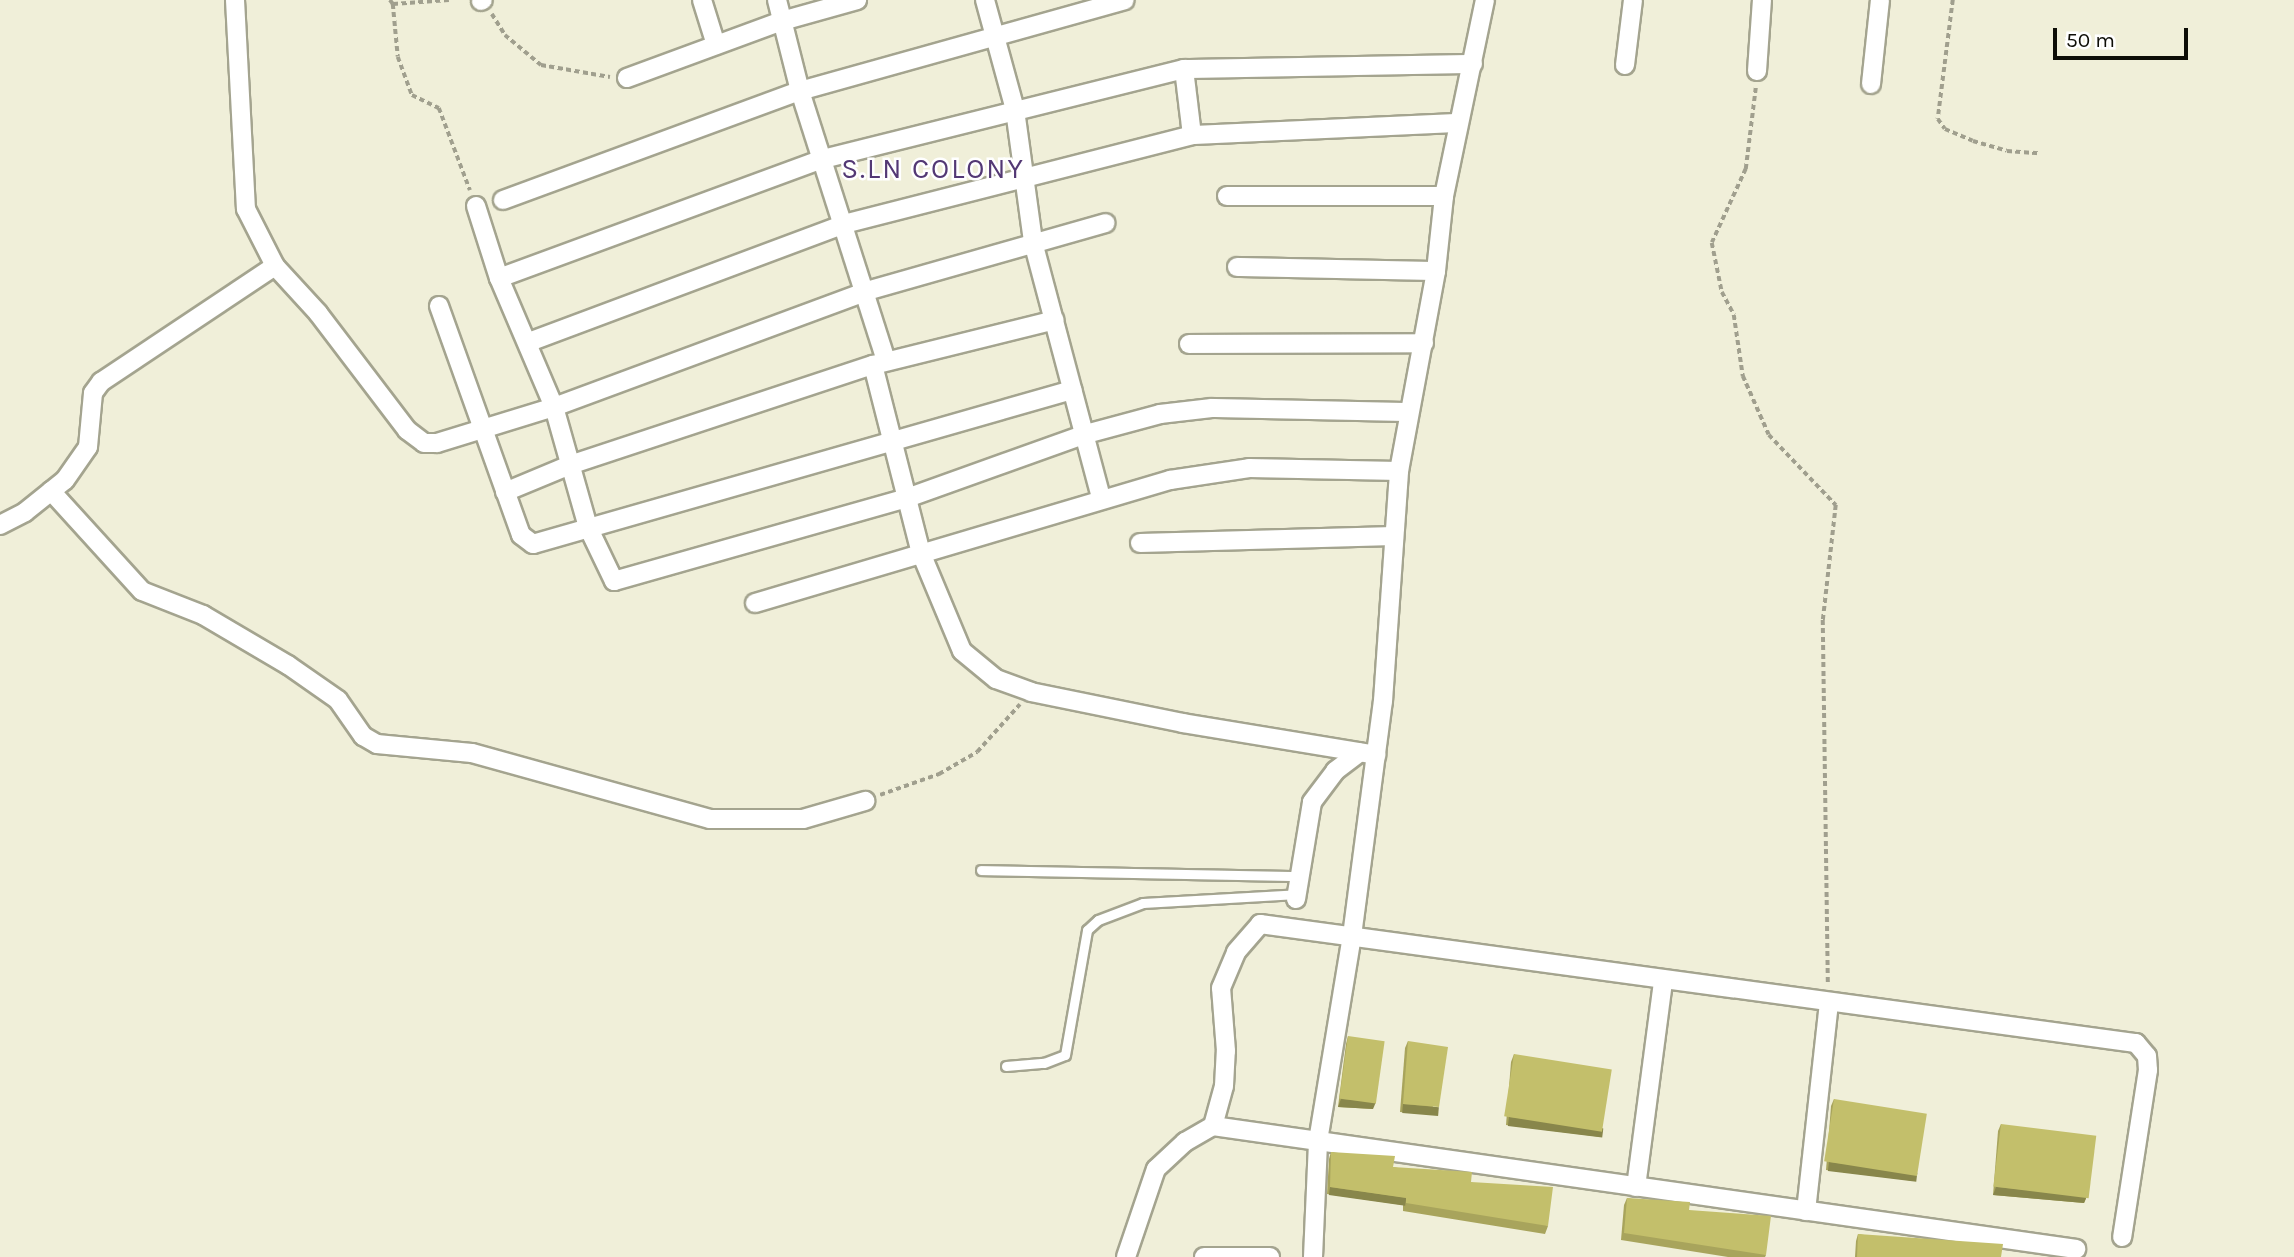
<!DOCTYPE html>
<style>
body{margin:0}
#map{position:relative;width:2294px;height:1257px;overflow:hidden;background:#f0efd9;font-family:Karla,sans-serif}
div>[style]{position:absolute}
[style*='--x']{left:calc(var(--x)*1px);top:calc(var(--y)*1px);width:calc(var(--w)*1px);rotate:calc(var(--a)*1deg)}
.path>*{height:3.5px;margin-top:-1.75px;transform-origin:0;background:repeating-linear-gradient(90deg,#a09f8e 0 5px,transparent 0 8.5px)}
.roads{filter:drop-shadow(2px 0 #a4a48f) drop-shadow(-2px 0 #a4a48f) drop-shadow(0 2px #a4a48f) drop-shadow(0 -2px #a4a48f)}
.lane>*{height:9px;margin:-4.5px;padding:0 4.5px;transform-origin:4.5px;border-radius:4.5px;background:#fff}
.street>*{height:18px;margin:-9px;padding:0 9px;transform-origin:9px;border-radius:9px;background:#fff}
.wall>*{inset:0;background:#a8a45c}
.shaded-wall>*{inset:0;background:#88864b;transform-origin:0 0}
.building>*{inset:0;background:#c3bf6b;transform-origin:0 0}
span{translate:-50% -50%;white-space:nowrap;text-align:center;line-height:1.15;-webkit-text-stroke:5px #fff;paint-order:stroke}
.quarter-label{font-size:28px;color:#533874;letter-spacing:2px}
.scale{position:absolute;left:2053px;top:28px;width:135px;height:32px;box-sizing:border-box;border:4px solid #0e0e07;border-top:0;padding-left:9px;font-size:21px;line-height:24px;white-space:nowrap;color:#0e0e07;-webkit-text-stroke:5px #fff;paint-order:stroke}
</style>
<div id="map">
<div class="path">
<div style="--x:390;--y:0;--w:5;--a:53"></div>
<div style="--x:393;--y:4;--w:56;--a:-4.1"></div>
<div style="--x:1953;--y:0;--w:120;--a:97.2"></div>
<div style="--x:1938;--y:119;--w:12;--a:55"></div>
<div style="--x:1945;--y:129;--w:30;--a:23"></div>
<div style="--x:1973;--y:141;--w:35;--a:16"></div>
<div style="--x:2007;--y:151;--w:32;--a:4"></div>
<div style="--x:393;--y:4;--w:53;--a:84.6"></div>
<div style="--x:398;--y:57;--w:40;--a:69.8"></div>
<div style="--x:412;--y:95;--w:30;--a:26"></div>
<div style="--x:439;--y:108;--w:88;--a:69.3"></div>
<div style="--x:492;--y:14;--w:25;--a:58"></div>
<div style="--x:505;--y:35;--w:47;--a:39.8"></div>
<div style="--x:541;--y:65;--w:70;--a:9.9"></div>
<div style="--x:1756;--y:88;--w:82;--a:97"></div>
<div style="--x:1746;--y:169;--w:81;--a:114.7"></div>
<div style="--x:1712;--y:243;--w:50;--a:78.5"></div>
<div style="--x:1722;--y:292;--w:26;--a:62"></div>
<div style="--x:1734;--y:315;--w:62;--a:81.6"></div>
<div style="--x:1743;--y:376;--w:64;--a:66.2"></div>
<div style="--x:1769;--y:435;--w:97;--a:46.3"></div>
<div style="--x:1836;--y:505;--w:116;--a:96.4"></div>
<div style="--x:1823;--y:620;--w:365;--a:89.2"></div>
<div style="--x:880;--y:795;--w:63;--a:-19.6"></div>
<div style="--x:939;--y:774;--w:44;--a:-30.1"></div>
<div style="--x:977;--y:752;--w:64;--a:-48.1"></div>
</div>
<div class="roads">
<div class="lane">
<div style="--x:981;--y:870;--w:318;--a:1.1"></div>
<div style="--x:1006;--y:1066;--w:38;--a:-5"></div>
<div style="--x:1044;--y:1063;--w:22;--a:-21"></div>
<div style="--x:1065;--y:1055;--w:127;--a:-80"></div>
<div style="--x:1087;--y:930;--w:15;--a:-42"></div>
<div style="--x:1098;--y:920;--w:48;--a:-20.7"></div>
<div style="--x:1143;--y:903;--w:154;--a:-3.3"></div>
</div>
<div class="street">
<div style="--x:235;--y:0;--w:209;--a:87"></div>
<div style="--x:246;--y:209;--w:64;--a:63"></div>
<div style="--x:275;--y:266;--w:64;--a:47.5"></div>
<div style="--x:318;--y:313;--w:147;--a:52.7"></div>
<div style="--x:407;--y:430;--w:21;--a:37"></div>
<div style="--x:424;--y:443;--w:13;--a:0"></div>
<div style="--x:437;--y:443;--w:122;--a:-17.1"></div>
<div style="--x:554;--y:407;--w:334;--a:-20.3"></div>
<div style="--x:867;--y:291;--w:248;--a:-15.9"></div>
<div style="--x:702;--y:0;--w:47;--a:72.7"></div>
<div style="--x:777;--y:0;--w:94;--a:75.8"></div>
<div style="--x:800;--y:91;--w:283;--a:72.3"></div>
<div style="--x:985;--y:0;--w:114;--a:74.7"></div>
<div style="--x:1015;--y:110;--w:133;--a:82.2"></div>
<div style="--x:1033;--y:242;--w:265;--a:75.1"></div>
<div style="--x:481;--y:1;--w:2;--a:-27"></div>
<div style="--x:1625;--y:65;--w:65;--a:-83"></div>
<div style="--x:1184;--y:69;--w:66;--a:83.1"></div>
<div style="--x:1757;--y:71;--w:71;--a:-86"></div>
<div style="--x:627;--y:78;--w:165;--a:-20.2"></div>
<div style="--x:782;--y:21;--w:78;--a:-15.6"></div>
<div style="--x:1871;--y:84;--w:84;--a:-83.9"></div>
<div style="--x:1227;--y:196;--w:217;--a:0"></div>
<div style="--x:503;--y:200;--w:316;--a:-20.2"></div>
<div style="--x:800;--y:91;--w:337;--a:-15.6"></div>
<div style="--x:476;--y:206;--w:76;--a:72.3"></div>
<div style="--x:499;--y:278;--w:140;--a:66.9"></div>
<div style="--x:554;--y:407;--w:125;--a:74.2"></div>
<div style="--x:588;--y:527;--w:60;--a:64.3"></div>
<div style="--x:614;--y:581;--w:305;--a:-15.8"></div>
<div style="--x:907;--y:498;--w:190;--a:-19.7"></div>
<div style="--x:1086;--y:434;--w:77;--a:-15.1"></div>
<div style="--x:1160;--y:414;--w:52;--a:-6.6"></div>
<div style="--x:1212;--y:408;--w:196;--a:1.2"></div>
<div style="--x:1237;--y:267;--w:199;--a:1.2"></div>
<div style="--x:499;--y:278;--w:345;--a:-20.2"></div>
<div style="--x:823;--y:159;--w:372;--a:-14"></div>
<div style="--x:1184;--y:69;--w:289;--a:-1"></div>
<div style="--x:439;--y:306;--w:243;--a:70.3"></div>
<div style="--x:521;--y:535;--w:15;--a:37"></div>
<div style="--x:533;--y:544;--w:561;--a:-15.95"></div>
<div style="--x:529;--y:342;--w:336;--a:-20.5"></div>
<div style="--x:844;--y:224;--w:359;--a:-14.3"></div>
<div style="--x:1192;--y:135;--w:266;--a:-2.6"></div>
<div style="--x:1189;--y:344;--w:235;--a:-0.2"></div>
<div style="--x:873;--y:365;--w:194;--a:75.7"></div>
<div style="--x:921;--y:553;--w:106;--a:67.3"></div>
<div style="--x:962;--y:651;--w:44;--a:39.5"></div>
<div style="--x:996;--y:679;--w:37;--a:20"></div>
<div style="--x:1031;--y:692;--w:155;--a:11.5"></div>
<div style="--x:1183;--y:723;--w:196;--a:9.4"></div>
<div style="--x:51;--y:491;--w:135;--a:47.7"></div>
<div style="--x:142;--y:591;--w:66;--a:21.5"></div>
<div style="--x:203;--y:615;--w:99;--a:30.5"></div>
<div style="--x:288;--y:665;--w:61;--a:35"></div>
<div style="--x:338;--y:700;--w:44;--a:55.2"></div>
<div style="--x:363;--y:736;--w:16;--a:30"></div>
<div style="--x:377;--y:744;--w:95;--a:5.4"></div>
<div style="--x:472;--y:753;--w:247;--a:15.5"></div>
<div style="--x:710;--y:819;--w:93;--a:0"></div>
<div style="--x:803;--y:819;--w:65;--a:-16.2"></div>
<div style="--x:505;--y:492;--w:70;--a:-22.6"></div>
<div style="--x:570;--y:465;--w:319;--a:-18.3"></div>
<div style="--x:873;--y:365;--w:187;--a:-13.9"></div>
<div style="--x:0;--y:525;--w:28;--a:-27"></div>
<div style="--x:25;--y:512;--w:51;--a:-38.7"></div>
<div style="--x:65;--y:480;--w:40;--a:-55.1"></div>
<div style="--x:88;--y:447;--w:54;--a:-84.7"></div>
<div style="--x:93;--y:393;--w:14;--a:-54"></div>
<div style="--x:101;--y:382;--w:209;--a:-33.7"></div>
<div style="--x:1140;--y:543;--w:254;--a:-1.6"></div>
<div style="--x:755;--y:603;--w:433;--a:-16.5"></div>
<div style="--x:1170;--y:480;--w:80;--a:-8.6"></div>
<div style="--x:1249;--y:468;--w:150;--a:1.1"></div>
<div style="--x:1296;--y:899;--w:98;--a:-80.6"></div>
<div style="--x:1312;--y:802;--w:39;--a:-53"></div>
<div style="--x:1335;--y:771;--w:31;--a:-37"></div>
<div style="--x:1213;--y:1126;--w:872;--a:8.11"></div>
<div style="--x:1636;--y:1187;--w:208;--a:-82.5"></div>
<div style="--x:1806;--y:1211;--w:208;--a:-83.7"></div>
<div style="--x:1126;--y:1257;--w:93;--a:-71.2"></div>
<div style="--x:1156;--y:1169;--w:40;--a:-43"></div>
<div style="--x:1185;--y:1142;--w:32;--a:-30"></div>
<div style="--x:1213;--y:1126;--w:41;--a:-74.6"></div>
<div style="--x:1224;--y:1086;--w:35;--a:-87"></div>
<div style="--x:1226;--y:1051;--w:63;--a:-94.5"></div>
<div style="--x:1221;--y:988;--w:39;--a:-67"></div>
<div style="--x:1236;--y:952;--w:37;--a:-49"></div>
<div style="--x:1260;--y:924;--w:884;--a:7.74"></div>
<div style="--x:2136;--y:1043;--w:17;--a:50"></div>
<div style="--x:2147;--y:1056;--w:14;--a:86"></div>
<div style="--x:2148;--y:1070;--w:169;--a:98.8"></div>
<div style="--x:1204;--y:1257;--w:66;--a:0"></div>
<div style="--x:1313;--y:1257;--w:116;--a:-87.5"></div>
<div style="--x:1318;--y:1141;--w:208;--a:-80.6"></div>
<div style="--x:1352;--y:936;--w:237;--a:-82.5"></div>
<div style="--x:1383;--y:701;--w:231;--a:-86"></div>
<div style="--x:1399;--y:471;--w:203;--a:-79.5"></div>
<div style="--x:1436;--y:271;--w:75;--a:-83.9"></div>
<div style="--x:1444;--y:196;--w:200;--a:-78.2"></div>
</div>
</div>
<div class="wall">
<div style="clip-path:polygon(1348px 1036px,1373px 1109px,1338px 1107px,1346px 1044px)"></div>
<div style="clip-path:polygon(1408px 1041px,1436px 1115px,1400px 1112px,1405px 1048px)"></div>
<div style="clip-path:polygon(1514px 1054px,1603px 1129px,1601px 1137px,1506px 1125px,1511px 1062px)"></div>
<div style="clip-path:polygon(1834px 1099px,1915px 1181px,1826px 1170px,1831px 1106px)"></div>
<div style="clip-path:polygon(2001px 1124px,2087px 1196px,2084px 1203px,1993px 1195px,1998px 1131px)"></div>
<div style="clip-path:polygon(1331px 1152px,1393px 1167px,1471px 1182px,1548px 1226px,1545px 1234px,1403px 1211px,1403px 1205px,1327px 1194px,1329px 1159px)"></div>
<div style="clip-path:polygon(1627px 1198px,1689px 1210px,1766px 1255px,1765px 1257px,1728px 1257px,1621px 1240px,1624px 1205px)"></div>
<div style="clip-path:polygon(1858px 1234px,2001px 1257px,1855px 1257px,1856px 1241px)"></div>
</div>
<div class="shaded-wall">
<div style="clip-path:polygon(1341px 1099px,1376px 1102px,1373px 1109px,1338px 1107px)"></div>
<div style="left:1403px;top:1104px;width:36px;height:9px;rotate:5deg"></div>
<div style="left:1509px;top:1117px;width:95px;height:9px;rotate:7deg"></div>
<div style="left:1829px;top:1162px;width:89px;height:9px;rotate:7deg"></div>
<div style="left:1330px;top:1187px;width:77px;height:8px;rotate:8deg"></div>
<div style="clip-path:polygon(1996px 1187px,2087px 1196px,2084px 1203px,1993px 1195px)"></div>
</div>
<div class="building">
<div style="left:1348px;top:1036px;width:37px;height:63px;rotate:8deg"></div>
<div style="clip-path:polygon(1408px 1041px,1448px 1047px,1439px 1107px,1403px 1104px)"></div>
<div style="left:1514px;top:1054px;width:99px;height:63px;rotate:9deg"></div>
<div style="left:1834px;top:1099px;width:94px;height:63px;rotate:9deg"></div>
<div style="left:2001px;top:1124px;width:96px;height:63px;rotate:7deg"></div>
<div style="clip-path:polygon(1331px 1152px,1395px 1156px,1393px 1167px,1472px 1172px,1471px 1182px,1553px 1187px,1548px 1226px,1406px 1203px,1406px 1198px,1330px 1187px)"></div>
<div style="clip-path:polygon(1627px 1198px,1690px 1202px,1689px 1210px,1771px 1216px,1766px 1255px,1624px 1233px)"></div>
<div style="clip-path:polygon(1858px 1234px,2003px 1244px,2001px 1257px,1857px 1257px)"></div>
</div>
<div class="quarter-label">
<span style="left:933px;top:169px">S.LN COLONY</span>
</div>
<div class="scale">50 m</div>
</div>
